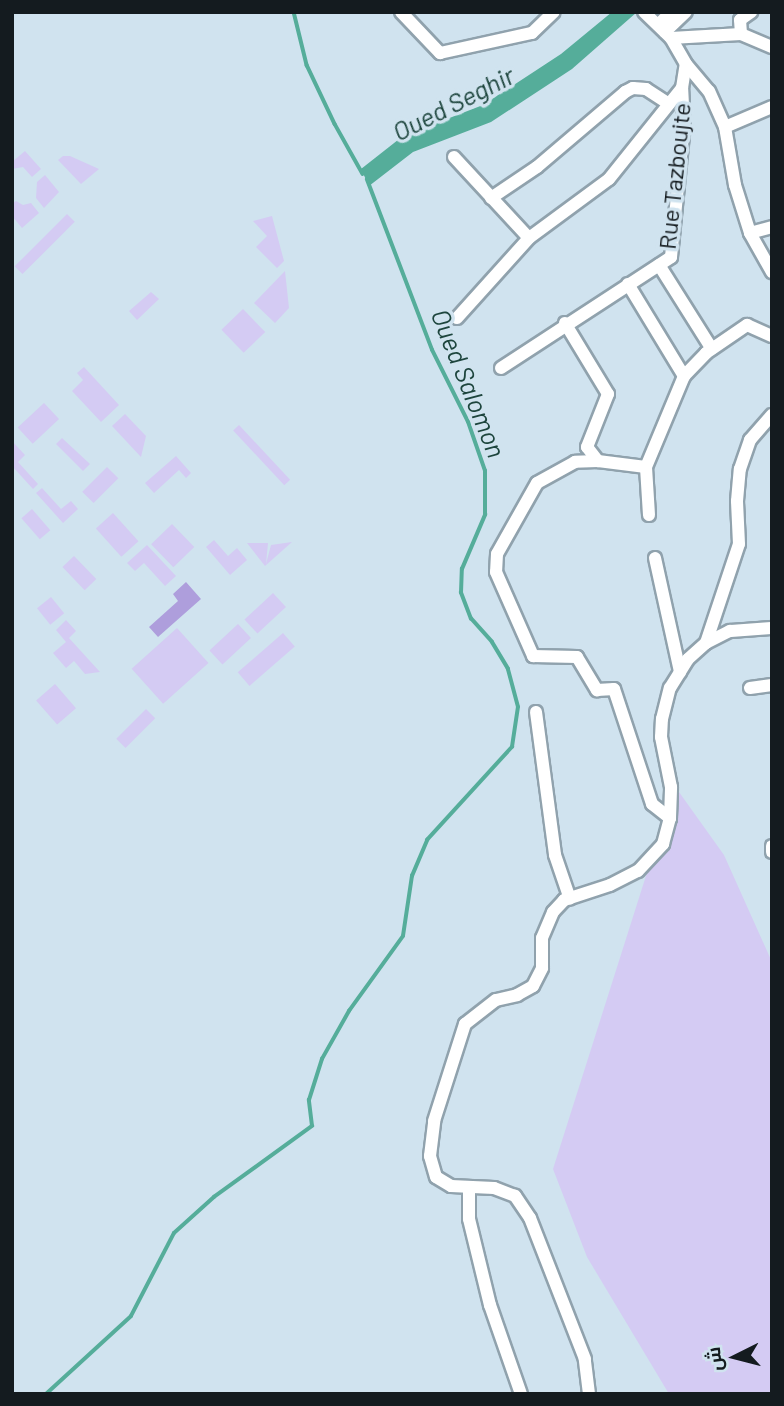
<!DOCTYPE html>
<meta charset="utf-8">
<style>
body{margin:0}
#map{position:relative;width:784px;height:1406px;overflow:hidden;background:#d0e3ef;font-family:Barlow,Cairo,sans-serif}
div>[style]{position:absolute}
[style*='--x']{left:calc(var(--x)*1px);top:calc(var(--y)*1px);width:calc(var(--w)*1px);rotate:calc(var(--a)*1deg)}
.green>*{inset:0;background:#d4cbf3;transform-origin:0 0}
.forest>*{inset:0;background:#ae9edc}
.water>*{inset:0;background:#55ad9a}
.stream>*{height:3.5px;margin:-1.75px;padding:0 1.75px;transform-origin:1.75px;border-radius:1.75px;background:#55ad9a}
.roads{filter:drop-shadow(2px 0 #90a2ad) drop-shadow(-2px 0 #90a2ad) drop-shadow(0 2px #90a2ad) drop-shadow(0 -2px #90a2ad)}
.minor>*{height:12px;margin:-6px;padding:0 6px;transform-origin:6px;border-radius:6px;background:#fff}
span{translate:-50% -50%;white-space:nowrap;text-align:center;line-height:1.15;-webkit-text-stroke:7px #d0e3ef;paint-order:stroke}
.street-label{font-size:24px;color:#141b1f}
.water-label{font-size:26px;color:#1d453d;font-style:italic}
.frame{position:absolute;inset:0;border:14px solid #141b1f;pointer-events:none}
.north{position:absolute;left:700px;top:1322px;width:70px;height:70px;-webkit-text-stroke:5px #d0e3ef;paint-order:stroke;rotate:264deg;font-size:19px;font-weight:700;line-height:28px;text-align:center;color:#141b1f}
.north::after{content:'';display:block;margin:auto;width:24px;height:32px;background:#141b1f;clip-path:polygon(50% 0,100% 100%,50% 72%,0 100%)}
</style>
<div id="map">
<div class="green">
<div style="clip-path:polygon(25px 151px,41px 169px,32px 177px,23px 167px,12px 169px,12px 162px)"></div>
<div style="clip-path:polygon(63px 156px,70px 156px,99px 169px,81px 184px,58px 160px)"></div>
<div style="clip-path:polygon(45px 175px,59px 192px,44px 208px,36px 198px,37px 182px)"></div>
<div style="clip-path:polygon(16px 201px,23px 205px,31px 203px,39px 213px,22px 228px,12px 216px,12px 204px)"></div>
<div style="left:67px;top:214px;width:11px;height:74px;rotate:45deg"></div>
<div style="clip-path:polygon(272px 216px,284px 261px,277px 268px,256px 247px,267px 236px,253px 221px)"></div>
<div style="clip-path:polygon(285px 271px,289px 308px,275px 323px,254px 303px)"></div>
<div style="clip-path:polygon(151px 292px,159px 299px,137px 320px,129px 311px)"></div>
<div style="left:243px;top:309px;width:32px;height:30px;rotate:46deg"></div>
<div style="clip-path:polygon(84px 367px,119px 405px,101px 422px,72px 391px,83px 380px,77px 373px)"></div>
<div style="left:44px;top:403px;width:22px;height:36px;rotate:47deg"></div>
<div style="clip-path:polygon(125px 414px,146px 436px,141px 457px,112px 426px)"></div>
<div style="left:239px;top:425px;width:75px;height:8px;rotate:47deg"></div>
<div style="clip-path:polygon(62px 438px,90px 464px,83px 471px,56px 444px)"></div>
<div style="clip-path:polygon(12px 441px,25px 455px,18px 462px,38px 484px,33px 489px,12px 466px)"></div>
<div style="clip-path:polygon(176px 456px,191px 473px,186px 478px,179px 470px,154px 493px,145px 483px)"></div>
<div style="left:107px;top:467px;width:16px;height:35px;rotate:45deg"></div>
<div style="clip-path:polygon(42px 488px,61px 509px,71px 501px,78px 509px,63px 523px,36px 493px)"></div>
<div style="left:32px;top:509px;width:28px;height:14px;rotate:49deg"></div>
<div style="left:113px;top:513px;width:38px;height:23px;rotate:48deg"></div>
<div style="left:172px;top:524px;width:32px;height:29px;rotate:46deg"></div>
<div style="clip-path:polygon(214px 540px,228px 556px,237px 548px,247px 560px,230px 575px,206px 547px)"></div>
<div style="clip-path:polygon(292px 542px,265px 566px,247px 543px,268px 543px,266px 564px,271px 545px)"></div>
<div style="clip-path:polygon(147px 545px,176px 576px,165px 586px,144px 563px,135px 571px,127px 563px)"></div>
<div style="left:74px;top:556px;width:32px;height:16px;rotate:46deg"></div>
<div style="left:273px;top:593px;width:19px;height:39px;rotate:47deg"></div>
<div style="left:51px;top:597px;width:21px;height:18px;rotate:51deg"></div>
<div style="clip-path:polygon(66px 620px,76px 631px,69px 638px,100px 672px,85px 674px,74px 661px,66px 668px,53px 653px,66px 642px,56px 630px)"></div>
<div style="left:238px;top:624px;width:19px;height:39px;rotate:47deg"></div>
<div style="left:177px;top:628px;width:47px;height:61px;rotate:48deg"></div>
<div style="left:283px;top:633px;width:18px;height:60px;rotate:49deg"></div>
<div style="left:55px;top:684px;width:32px;height:25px;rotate:49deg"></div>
<div style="left:146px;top:709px;width:13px;height:42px;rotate:45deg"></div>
<div style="clip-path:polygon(669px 778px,724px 855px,772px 962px,772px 1394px,669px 1394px,587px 1257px,553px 1169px,651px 860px,663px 844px)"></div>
</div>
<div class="forest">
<div style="clip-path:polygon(186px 582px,201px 599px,158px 637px,149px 627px,178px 601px,173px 594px)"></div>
</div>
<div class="water">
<div style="clip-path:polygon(612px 12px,637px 12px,572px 69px,491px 122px,413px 152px,369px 186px,361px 169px,403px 136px,483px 105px,561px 54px)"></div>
</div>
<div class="stream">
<div style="--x:294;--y:12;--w:55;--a:76.2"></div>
<div style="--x:307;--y:65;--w:65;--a:64.6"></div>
<div style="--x:335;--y:124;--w:57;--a:60.8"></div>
<div style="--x:46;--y:1394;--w:115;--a:-42.5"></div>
<div style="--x:131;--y:1316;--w:93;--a:-62.6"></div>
<div style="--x:174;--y:1233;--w:54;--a:-42"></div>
<div style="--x:214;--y:1197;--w:121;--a:-35.9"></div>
<div style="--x:312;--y:1126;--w:26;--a:-97"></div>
<div style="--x:309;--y:1100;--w:43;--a:-72.4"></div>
<div style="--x:322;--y:1059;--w:55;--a:-60.6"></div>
<div style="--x:349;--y:1011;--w:92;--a:-54.2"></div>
<div style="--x:403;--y:936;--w:61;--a:-81.5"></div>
<div style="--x:412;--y:876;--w:39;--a:-67"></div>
<div style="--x:427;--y:840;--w:126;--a:-47.6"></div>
<div style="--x:512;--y:747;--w:40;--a:-81.5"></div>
<div style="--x:518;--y:707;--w:39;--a:-105"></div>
<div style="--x:508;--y:669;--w:31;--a:-121"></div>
<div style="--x:492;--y:642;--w:31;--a:-132"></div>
<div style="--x:471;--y:619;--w:28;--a:-111"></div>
<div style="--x:461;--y:593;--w:24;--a:-88"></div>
<div style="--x:462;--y:569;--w:59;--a:-66.9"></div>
<div style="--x:485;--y:515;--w:44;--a:-90"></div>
<div style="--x:485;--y:471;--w:52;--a:-109.1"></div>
<div style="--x:468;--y:422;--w:80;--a:-116.6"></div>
<div style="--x:432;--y:350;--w:182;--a:-110.9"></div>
</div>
<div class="roads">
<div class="minor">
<div style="--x:401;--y:12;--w:57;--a:46.4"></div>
<div style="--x:440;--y:53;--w:94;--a:-12.3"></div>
<div style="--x:532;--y:33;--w:30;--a:-44"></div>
<div style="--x:644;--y:12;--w:37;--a:44"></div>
<div style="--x:671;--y:38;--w:30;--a:60"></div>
<div style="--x:686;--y:64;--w:35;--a:50"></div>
<div style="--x:709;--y:91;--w:39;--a:66"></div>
<div style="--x:725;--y:127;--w:59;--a:80.2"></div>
<div style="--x:735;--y:185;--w:50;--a:72.6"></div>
<div style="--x:750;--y:233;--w:45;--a:60.6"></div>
<div style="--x:658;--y:25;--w:18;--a:-45"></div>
<div style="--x:665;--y:32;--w:29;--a:-44"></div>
<div style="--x:741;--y:34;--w:14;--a:-94"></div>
<div style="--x:740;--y:20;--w:14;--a:-36"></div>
<div style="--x:671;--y:38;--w:70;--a:-3.3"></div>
<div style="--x:741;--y:34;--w:34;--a:23"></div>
<div style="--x:725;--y:127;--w:51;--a:-23.1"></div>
<div style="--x:454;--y:157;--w:110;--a:47.2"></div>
<div style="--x:491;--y:198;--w:55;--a:-34"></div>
<div style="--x:537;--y:167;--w:116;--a:-40.4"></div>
<div style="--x:625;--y:92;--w:9;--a:-27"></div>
<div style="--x:633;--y:88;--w:13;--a:4"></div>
<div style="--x:646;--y:89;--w:27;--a:33"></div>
<div style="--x:750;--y:233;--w:23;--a:-15"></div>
<div style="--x:659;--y:265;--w:99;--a:57.8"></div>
<div style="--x:628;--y:284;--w:108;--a:58.7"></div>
<div style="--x:457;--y:318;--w:108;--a:-48"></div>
<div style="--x:529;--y:238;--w:99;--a:-36.4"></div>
<div style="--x:609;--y:179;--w:117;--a:-51.3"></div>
<div style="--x:565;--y:323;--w:83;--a:58.8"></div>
<div style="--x:608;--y:394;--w:57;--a:111.6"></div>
<div style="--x:587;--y:447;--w:18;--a:52"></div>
<div style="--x:598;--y:461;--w:48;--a:7.1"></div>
<div style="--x:501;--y:368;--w:203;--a:-33.1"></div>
<div style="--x:671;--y:257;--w:134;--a:-84.4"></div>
<div style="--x:684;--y:124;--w:36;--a:-93"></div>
<div style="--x:682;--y:88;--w:24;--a:-81"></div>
<div style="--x:598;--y:461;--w:23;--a:178"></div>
<div style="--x:575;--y:462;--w:43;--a:151.1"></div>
<div style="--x:537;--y:483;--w:81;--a:119.4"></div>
<div style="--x:497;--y:554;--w:18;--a:93"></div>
<div style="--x:496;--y:572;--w:92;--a:66.2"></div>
<div style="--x:533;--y:656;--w:44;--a:1.3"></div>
<div style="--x:577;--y:657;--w:39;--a:59"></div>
<div style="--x:597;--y:690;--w:17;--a:-3"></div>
<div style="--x:614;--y:689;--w:121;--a:71.7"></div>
<div style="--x:652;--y:804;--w:23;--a:38"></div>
<div style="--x:649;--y:515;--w:48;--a:-93.6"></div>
<div style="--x:646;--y:467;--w:99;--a:-67.3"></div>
<div style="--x:684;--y:376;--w:32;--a:-46"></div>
<div style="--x:706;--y:353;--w:50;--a:-34.3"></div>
<div style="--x:747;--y:325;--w:27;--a:24"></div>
<div style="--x:655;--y:558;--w:117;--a:77.6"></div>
<div style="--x:706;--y:643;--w:104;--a:-71.6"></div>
<div style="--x:739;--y:544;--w:43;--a:-92.7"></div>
<div style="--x:737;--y:501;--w:32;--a:-85"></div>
<div style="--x:740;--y:469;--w:31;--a:-71"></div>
<div style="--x:750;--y:440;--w:33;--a:-49"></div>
<div style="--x:750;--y:688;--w:22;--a:-8"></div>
<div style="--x:536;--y:712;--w:144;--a:82.4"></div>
<div style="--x:555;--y:855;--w:46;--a:71.2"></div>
<div style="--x:772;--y:846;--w:6;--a:90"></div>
<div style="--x:469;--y:1187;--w:32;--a:90"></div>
<div style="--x:469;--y:1219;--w:89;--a:76.3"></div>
<div style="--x:490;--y:1305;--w:94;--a:70.8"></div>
<div style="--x:589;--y:1394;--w:35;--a:-97"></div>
<div style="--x:585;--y:1359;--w:151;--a:-111.3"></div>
<div style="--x:530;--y:1218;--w:27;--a:-124"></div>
<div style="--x:515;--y:1196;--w:22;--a:-159"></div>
<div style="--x:494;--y:1188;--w:43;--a:-177.3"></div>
<div style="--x:451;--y:1186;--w:17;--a:-149"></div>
<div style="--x:436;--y:1177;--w:22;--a:-106"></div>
<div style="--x:430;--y:1156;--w:35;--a:-83"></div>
<div style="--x:434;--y:1121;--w:102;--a:-72.3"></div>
<div style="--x:465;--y:1024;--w:39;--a:-38"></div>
<div style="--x:496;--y:1000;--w:22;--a:-13"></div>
<div style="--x:517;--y:995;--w:18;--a:-29"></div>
<div style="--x:533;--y:986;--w:20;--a:-63"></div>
<div style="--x:542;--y:968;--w:30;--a:-90"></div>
<div style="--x:542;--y:938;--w:28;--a:-67"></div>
<div style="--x:553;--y:912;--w:16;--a:-47"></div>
<div style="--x:564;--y:900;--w:48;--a:-18.1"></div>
<div style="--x:610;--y:885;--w:31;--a:-27"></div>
<div style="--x:638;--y:871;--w:37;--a:-47"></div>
<div style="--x:663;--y:844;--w:27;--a:-75"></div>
<div style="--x:670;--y:818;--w:31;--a:-88"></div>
<div style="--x:671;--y:787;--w:51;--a:-101.3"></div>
<div style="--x:661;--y:737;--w:18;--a:-87"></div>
<div style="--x:662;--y:719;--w:32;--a:-76"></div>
<div style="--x:670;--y:688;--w:34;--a:-58"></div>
<div style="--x:688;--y:659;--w:24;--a:-42"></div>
<div style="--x:706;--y:643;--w:27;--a:-27"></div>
<div style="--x:730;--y:631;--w:42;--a:-4.1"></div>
</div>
</div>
<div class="street-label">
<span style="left:674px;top:176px;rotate:-84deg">Rue Tazboujte</span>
</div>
<div class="water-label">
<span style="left:453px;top:103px;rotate:-27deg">Oued Seghir</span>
<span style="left:469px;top:383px;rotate:68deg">Oued Salomon</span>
</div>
<div class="frame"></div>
<div class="north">ش</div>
</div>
